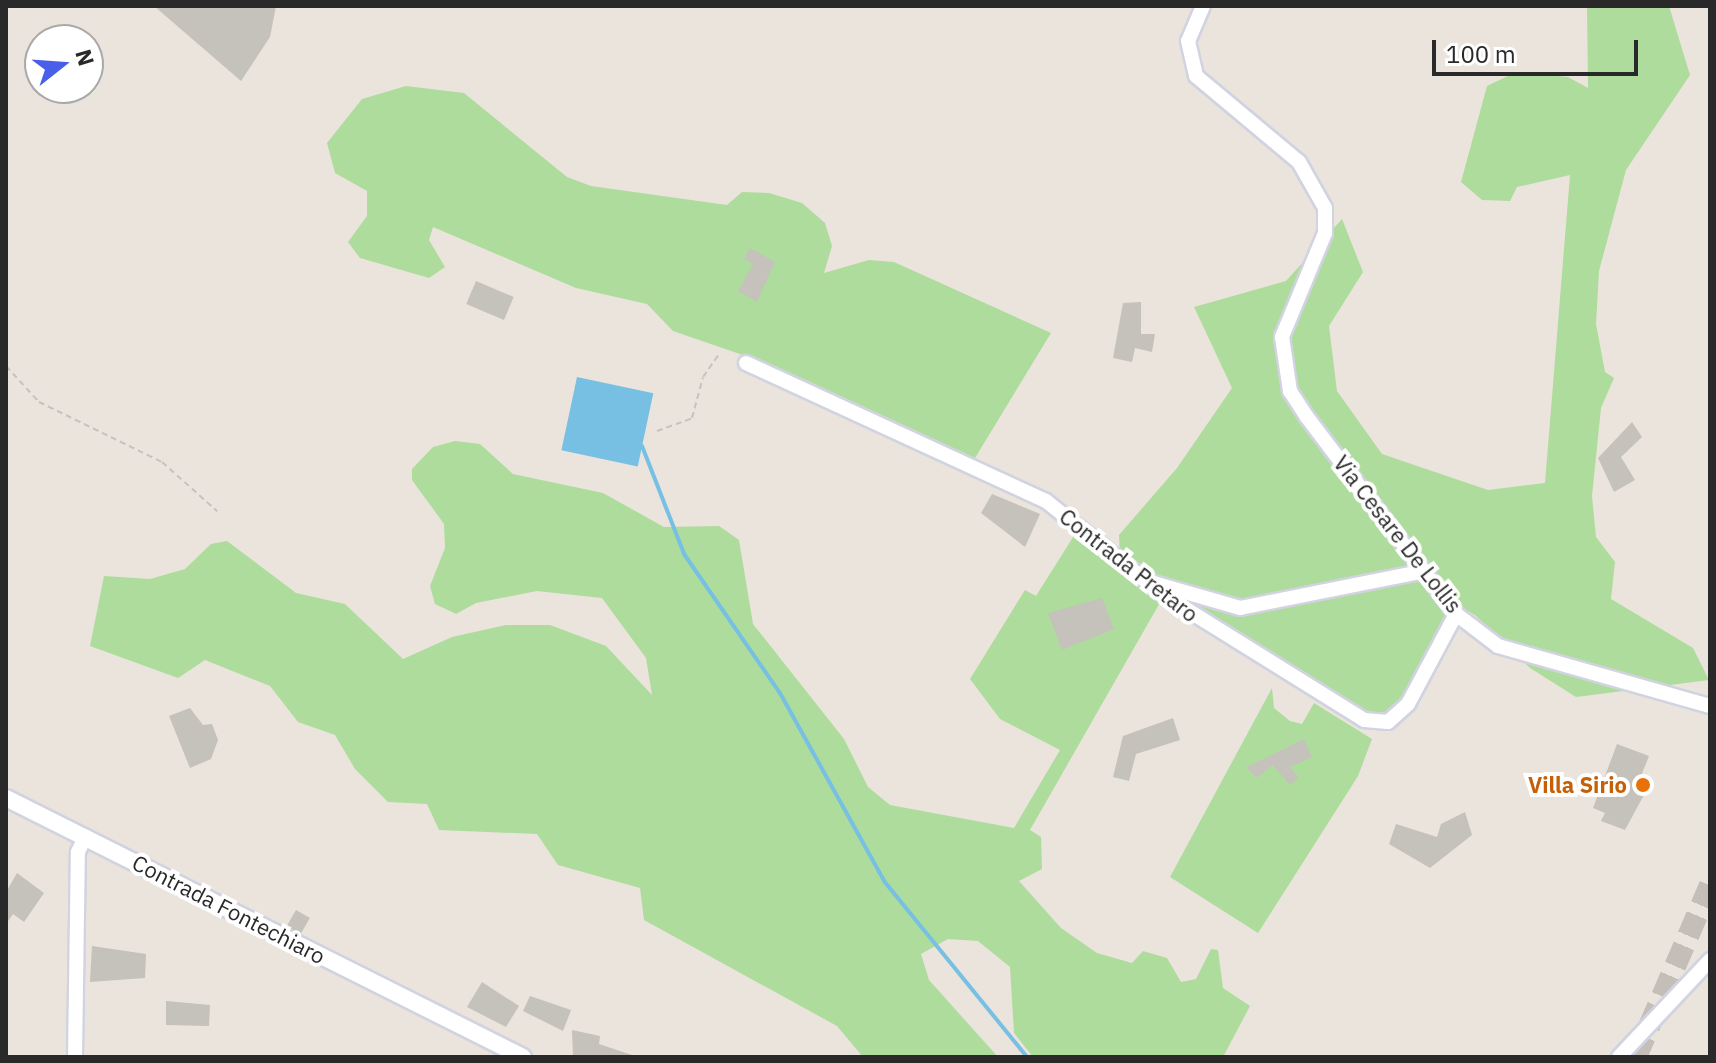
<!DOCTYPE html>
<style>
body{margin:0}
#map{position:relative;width:1716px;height:1063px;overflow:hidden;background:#eae4dc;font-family:"IBM Plex Sans",sans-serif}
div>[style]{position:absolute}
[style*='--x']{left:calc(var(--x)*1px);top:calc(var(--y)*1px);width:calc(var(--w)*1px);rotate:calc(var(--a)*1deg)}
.green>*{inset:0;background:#aedc9c}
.water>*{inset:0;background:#77c0e3;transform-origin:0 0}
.stream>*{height:4px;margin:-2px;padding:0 2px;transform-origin:2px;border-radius:2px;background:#77c0e3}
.building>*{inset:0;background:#c5c1bb;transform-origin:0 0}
.trunk-tunnel>*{height:22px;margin-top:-11px;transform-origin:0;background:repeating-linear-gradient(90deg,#c3bfb8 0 22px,transparent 0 33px)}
.path>*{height:2px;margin-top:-1px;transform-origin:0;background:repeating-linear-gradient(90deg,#c3c3c3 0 6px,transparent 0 10px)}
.roads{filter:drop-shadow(2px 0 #d1d3e0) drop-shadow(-2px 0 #d1d3e0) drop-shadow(0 2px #d1d3e0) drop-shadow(0 -2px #d1d3e0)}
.minor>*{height:14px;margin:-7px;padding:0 7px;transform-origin:7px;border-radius:7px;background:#fff}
.tertiary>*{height:16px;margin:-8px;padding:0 8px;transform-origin:8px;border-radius:8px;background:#fff}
.dots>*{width:22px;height:22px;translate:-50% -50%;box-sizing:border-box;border:4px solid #fff;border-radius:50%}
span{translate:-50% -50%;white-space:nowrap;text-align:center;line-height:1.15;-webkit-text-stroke:8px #fff;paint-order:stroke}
.street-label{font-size:22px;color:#292929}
.food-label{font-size:22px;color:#c56008;font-weight:700}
.right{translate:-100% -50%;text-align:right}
.frame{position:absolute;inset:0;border:8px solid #292929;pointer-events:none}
.north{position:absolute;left:24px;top:24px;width:80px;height:80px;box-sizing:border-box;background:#fff;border:2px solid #a9a9a9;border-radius:50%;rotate:73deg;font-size:22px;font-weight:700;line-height:32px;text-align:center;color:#292929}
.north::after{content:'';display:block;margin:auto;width:28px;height:36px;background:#495ee9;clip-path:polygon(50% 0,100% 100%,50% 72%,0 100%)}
.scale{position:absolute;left:1432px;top:40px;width:206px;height:36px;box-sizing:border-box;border:4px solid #292929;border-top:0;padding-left:10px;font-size:24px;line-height:28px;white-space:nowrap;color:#292929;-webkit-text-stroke:6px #fff;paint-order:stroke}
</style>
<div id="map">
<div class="green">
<div style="clip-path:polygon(1587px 6px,1669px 6px,1690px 75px,1626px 170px,1599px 271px,1596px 324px,1605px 372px,1614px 378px,1601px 408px,1592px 496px,1596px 537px,1615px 562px,1611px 599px,1693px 648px,1709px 680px,1576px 697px,1530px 668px,1475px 615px,1440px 596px,1449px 611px,1399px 708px,1379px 715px,1352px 708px,1120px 554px,1119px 535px,1177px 468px,1232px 388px,1194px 307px,1286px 281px,1342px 219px,1363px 272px,1329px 326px,1337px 391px,1382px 454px,1488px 490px,1545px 483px,1570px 175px,1517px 187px,1510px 201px,1482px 200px,1461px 182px,1487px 86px,1516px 72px,1568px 77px,1588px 88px)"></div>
<div style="clip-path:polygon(406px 86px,464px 93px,567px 177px,591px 186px,727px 205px,742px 192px,769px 193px,802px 203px,825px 223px,832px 246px,824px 273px,869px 260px,894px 262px,1051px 333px,975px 458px,775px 366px,673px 331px,647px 304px,576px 288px,433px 227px,429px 240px,445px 267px,429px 278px,360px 258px,348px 242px,367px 216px,367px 191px,335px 173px,327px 143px,362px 99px)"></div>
<div style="clip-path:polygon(455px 441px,480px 444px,513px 474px,603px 493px,664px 527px,719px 526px,739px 540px,753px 624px,844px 739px,868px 787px,890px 805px,1014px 828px,1060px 750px,1000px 719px,970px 679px,1025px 590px,1036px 596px,1075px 534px,1162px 599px,1030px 830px,1041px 837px,1042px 869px,1019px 881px,1061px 928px,1097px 953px,1132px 963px,1143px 951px,1167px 958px,1181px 982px,1196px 979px,1211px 949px,1218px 950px,1223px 988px,1250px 1006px,1223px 1057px,1033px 1057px,1014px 1033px,1010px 967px,978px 941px,948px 939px,921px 954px,929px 980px,998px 1057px,863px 1057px,837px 1026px,644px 920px,640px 888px,558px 865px,537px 834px,439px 830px,427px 804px,388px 802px,355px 769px,335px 735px,298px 722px,270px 686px,205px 660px,178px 678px,90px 646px,104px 576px,150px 579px,185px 569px,211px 544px,227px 541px,296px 593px,345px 604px,403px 659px,452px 637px,506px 625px,550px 625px,606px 646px,652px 695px,646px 658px,602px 598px,537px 591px,476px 603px,456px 614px,435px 604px,430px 586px,445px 548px,444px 524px,412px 480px,412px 469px,433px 447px)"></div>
<div style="clip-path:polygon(1272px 688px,1274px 708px,1290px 721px,1302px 724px,1314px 703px,1372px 739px,1358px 776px,1258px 933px,1170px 877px)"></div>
</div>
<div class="water">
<div style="left:577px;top:377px;width:78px;height:75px;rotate:12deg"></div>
</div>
<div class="stream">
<div style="--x:642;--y:446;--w:116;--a:68.7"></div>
<div style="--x:684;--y:554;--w:169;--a:55.4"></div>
<div style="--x:780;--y:693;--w:215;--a:61"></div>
<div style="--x:884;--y:881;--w:227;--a:50.9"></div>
</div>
<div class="building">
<div style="clip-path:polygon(154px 6px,276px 6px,270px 37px,241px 81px)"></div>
<div style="clip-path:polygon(750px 248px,775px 262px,757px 302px,738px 291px,753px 264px,744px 259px)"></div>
<div style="left:476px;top:281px;width:41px;height:25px;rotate:23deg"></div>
<div style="clip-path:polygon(1141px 302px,1141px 334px,1155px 334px,1152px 352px,1135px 348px,1132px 362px,1113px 358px,1123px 303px)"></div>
<div style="clip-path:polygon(1632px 422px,1642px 437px,1621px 457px,1635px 480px,1614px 492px,1598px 458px)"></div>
<div style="clip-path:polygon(992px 494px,1040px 514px,1025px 547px,981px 513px)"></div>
<div style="clip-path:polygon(1102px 598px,1114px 629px,1062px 650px,1048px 613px)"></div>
<div style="clip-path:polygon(190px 708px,203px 725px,212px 724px,218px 740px,211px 759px,190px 768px,169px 716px)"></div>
<div style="clip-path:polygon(1173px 718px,1180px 740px,1136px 754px,1129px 781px,1113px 777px,1123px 736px)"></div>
<div style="clip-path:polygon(1304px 739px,1312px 757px,1290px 767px,1299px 778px,1290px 785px,1273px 765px,1256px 778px,1247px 767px)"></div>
<div style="clip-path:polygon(1617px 744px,1649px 756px,1641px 776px,1652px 780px,1625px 830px,1601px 821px,1605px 813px,1593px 808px)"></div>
<div style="clip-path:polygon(1465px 812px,1472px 835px,1430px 868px,1389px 844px,1396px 824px,1437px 837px,1441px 824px)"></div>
<div style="clip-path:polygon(17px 873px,44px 893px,24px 922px,13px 914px,6px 924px,6px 892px)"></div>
<div style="left:296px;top:910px;width:16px;height:19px;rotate:30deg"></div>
<div style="clip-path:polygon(92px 946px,146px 954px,145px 978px,90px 982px)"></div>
<div style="clip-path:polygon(482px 982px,519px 1006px,506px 1027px,467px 1007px)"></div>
<div style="clip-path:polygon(530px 996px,571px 1010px,563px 1031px,523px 1011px)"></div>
<div style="clip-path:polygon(166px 1001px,210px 1005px,209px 1026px,166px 1025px)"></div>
<div style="clip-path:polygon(572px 1030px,600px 1036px,599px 1044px,638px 1057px,573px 1057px)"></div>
</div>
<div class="trunk-tunnel">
<div style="--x:1636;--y:1057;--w:187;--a:-66.7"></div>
</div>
<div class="path">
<div style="--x:6;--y:366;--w:49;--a:47.5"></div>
<div style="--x:39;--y:402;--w:137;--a:26"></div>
<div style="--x:162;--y:462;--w:74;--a:41.7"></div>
<div style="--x:657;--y:431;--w:37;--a:-20"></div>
<div style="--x:692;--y:418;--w:42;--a:-75"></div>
<div style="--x:703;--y:377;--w:29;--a:-55"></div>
</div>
<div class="roads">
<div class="minor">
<div style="--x:1203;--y:6;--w:38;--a:113"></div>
<div style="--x:1188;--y:41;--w:36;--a:77"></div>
<div style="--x:1196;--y:76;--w:134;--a:39.9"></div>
<div style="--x:1299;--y:162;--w:53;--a:60.5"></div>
<div style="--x:1325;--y:208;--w:25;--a:90"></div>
<div style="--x:1325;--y:233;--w:113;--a:112.5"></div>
<div style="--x:1282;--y:337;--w:55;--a:81.6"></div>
<div style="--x:1290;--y:391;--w:31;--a:57"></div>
<div style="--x:1307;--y:417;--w:247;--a:52.9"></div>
<div style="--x:1456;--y:614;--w:53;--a:37.3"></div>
<div style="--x:1498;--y:646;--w:220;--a:15.8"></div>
<div style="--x:746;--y:363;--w:330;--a:24.7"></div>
<div style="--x:1046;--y:501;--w:152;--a:38.6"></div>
<div style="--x:1165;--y:596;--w:234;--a:31.9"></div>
<div style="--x:1364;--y:720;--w:24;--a:5"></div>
<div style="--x:1388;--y:722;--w:27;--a:-42"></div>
<div style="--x:1408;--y:704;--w:102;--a:-61.9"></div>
<div style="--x:1150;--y:582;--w:94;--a:16.1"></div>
<div style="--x:1240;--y:608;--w:189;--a:-11.3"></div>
<div style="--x:75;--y:1057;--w:205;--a:-89.2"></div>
<div style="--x:78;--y:852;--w:17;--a:-65"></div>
<div style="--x:1619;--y:1057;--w:133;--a:-46.8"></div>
</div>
<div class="tertiary">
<div style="--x:6;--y:798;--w:578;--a:26.61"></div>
</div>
</div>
<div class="dots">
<div style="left:1643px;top:785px;background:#e8710a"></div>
</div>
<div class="street-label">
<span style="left:1398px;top:534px;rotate:52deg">Via Cesare De Lollis</span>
<span style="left:1129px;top:565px;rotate:38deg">Contrada Pretaro</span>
<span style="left:229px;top:909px;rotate:27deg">Contrada Fontechiaro</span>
</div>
<div class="food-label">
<span class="right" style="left:1627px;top:785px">Villa Sirio</span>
</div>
<div class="frame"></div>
<div class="north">N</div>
<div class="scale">100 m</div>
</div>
